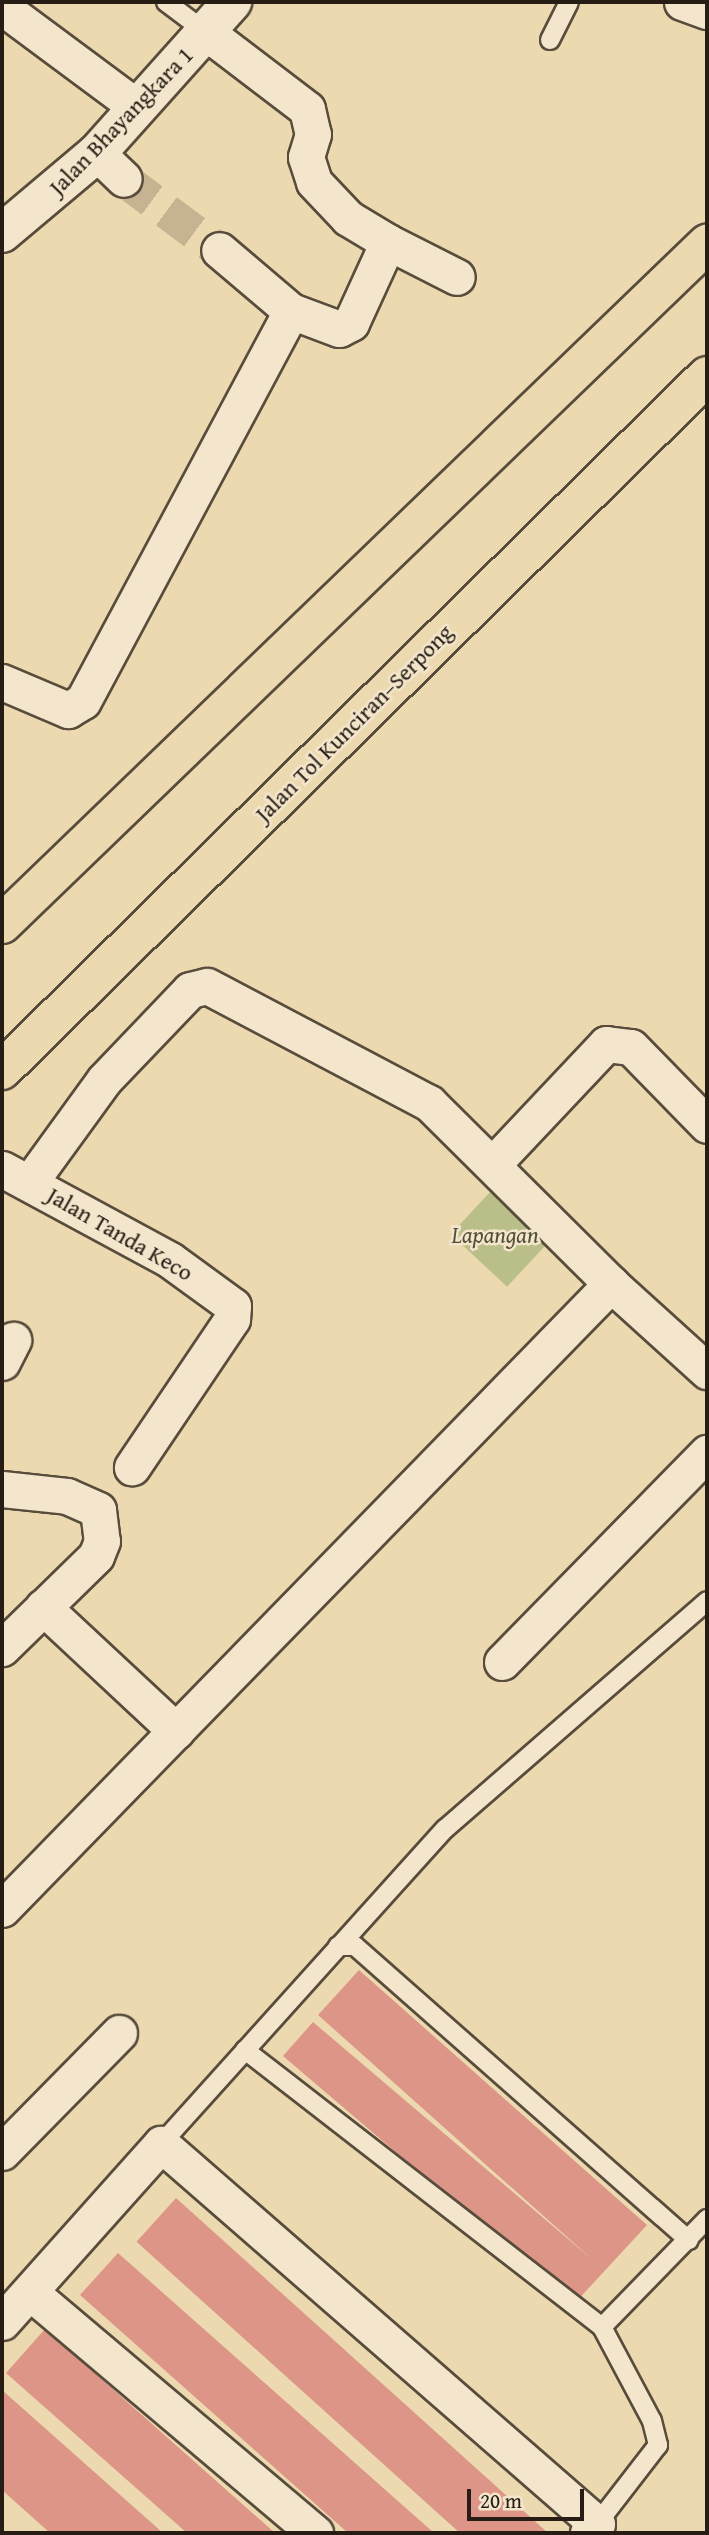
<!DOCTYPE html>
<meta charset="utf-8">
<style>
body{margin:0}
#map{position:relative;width:709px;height:2535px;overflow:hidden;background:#edd9b0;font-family:"Gentium Book Plus",serif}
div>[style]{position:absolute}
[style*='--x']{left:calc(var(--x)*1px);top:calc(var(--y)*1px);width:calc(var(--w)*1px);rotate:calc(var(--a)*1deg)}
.green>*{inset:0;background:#babf8a;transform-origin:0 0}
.building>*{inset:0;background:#dc9587;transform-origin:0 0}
.street-tunnel>*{height:35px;margin-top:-17.5px;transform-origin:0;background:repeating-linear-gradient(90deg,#c5b391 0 35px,transparent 0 53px)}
.roads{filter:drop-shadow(2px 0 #584c3c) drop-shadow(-2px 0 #584c3c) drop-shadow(0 2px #584c3c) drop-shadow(0 -2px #584c3c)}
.lane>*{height:18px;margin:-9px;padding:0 9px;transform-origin:9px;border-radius:9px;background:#f3e6cc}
.street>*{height:35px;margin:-17.5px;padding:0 17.5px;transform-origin:17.5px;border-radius:17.5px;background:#f3e6cc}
.secondary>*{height:38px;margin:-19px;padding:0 19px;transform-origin:19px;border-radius:19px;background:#f3e6cc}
.highway>*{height:38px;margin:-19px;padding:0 19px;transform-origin:19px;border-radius:19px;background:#edd9b0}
span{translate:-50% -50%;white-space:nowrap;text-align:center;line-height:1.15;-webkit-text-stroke:5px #f3e6cc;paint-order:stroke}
.street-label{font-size:23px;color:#271d15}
.park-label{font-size:23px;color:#534e38;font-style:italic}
.frame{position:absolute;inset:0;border:4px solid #271d15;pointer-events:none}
.scale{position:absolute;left:467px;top:2489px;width:117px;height:32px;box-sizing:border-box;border:4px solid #271d15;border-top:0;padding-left:9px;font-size:21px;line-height:24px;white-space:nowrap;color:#271d15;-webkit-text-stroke:5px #f3e6cc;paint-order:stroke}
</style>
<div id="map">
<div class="green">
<div style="left:491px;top:1191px;width:77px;height:59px;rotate:43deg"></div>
</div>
<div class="building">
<div style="clip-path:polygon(359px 1970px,647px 2225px,574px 2304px,283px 2056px,313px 2022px,594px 2261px,318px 2015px)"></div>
<div style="left:176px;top:2198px;width:505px;height:59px;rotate:42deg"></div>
<div style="clip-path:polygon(118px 2253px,434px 2533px,348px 2533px,80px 2295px)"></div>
<div style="clip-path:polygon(45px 2329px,275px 2533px,187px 2533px,6px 2373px)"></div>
<div style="clip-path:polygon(2px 2390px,163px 2533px,50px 2533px,2px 2490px)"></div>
</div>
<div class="street-tunnel">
<div style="--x:124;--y:179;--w:119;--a:36.8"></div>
</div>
<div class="roads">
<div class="lane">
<div style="--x:166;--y:2;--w:50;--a:36.9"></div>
<div style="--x:550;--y:40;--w:42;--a:-63.4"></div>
<div style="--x:338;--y:1946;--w:17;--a:0"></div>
<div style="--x:355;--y:1946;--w:445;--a:41.4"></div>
<div style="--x:245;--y:2050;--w:452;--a:37.8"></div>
<div style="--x:602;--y:2327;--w:106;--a:62"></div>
<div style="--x:652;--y:2421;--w:25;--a:76"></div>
<div style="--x:658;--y:2445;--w:100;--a:127.7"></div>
<div style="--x:161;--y:2144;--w:424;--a:-48"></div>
<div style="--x:445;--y:1829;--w:347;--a:-41"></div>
<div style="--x:602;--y:2327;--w:151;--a:-45.8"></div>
</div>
<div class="street">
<div style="--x:682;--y:2;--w:27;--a:20"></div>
<div style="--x:2;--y:7;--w:169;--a:36.6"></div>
<div style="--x:206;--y:32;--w:127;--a:37.3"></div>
<div style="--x:307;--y:109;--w:26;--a:77"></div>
<div style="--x:313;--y:134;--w:24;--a:107"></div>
<div style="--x:306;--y:157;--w:26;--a:72"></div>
<div style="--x:314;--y:182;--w:50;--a:46.6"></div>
<div style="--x:348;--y:218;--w:47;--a:31"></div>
<div style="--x:388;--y:242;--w:89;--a:114.6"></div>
<div style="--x:351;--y:323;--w:13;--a:153"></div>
<div style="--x:339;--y:329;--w:51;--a:-159.4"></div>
<div style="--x:291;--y:311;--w:94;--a:-139.7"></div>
<div style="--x:97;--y:153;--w:37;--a:44"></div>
<div style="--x:388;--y:242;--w:77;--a:26.9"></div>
<div style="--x:2;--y:682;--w:72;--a:23"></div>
<div style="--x:68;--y:710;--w:17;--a:-31"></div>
<div style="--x:83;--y:701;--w:442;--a:-61.9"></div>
<div style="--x:493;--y:1164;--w:165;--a:-46.7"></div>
<div style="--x:606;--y:1044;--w:25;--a:7"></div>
<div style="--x:631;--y:1047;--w:109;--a:45.7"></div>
<div style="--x:2;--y:1169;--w:191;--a:28.4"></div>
<div style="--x:170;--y:1260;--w:78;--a:36.1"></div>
<div style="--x:233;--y:1306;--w:13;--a:94"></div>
<div style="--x:232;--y:1319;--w:179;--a:124"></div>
<div style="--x:30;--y:1182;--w:126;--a:-54"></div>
<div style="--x:104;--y:1080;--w:124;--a:-46.3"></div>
<div style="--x:190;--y:990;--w:17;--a:-13"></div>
<div style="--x:207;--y:986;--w:251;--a:27.8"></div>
<div style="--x:429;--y:1103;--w:257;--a:44.8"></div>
<div style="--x:611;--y:1284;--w:130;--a:42.2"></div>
<div style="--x:2;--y:1362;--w:25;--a:-63"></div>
<div style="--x:2;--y:1489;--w:65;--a:6.1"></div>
<div style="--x:67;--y:1496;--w:34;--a:24"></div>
<div style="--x:98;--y:1510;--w:31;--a:83"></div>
<div style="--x:102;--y:1541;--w:16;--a:112"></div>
<div style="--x:96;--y:1556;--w:132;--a:135.6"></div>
<div style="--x:43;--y:1607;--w:182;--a:43"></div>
<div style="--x:502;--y:1662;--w:293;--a:-45.6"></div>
<div style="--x:2;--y:1909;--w:873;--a:-45.74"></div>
<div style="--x:2;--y:2152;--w:167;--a:-45.5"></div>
<div style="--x:31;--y:2293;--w:372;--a:40.2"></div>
<div style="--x:2;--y:2322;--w:239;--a:-48.2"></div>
<div style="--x:161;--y:2144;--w:578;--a:41.07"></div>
<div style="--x:597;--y:2524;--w:13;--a:135"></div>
</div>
<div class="secondary">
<div style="--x:2;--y:233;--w:124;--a:-40.1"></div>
<div style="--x:97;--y:153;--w:203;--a:-48.2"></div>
</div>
<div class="highway">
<div style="--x:2;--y:924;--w:980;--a:-43.97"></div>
<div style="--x:2;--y:1070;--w:989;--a:-44.55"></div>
</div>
</div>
<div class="street-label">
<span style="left:121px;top:121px;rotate:-46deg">Jalan Bhayangkara 1</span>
<span style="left:354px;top:723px;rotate:-45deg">Jalan Tol Kunciran–Serpong</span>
<span style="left:120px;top:1234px;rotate:30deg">Jalan Tanda Keco</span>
</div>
<div class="park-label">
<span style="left:495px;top:1235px">Lapangan</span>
</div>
<div class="frame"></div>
<div class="scale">20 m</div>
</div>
